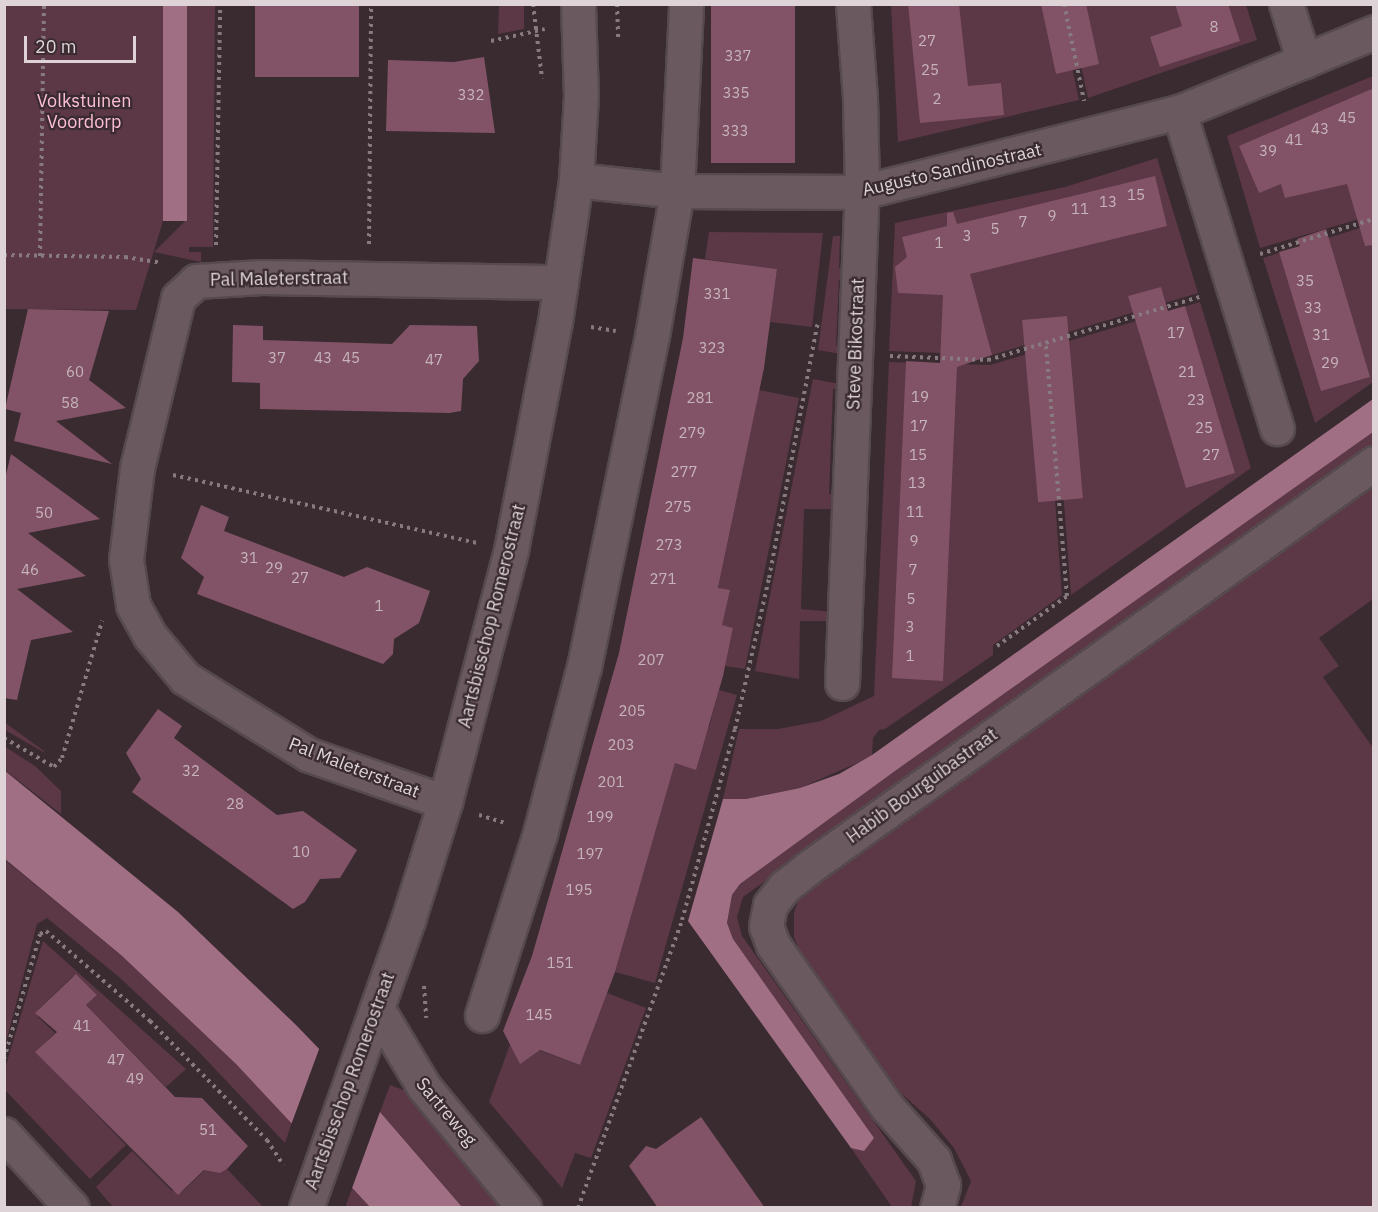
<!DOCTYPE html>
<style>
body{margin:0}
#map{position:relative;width:1378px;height:1212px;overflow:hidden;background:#3a2b31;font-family:"IBM Plex Sans",sans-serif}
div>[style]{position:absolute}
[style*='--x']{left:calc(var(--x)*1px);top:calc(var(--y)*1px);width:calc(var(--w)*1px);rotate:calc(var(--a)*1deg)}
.green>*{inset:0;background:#5c3746}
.water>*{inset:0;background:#a16f83;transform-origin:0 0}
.pier>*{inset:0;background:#3a2b31}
.building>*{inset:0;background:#825366;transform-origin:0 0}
.path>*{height:4px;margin-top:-2px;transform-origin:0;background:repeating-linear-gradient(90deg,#877b7f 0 3px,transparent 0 7.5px)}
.roads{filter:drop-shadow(2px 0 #564a4e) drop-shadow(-2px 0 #564a4e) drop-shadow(0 2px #564a4e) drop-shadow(0 -2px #564a4e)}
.minor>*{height:33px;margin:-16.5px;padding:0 16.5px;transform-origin:16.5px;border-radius:16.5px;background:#6a595f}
span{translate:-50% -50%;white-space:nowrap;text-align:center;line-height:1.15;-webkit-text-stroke:4.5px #3a2b31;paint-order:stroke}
.number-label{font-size:15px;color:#c7b4bb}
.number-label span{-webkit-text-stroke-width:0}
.park-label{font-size:18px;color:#fdbed6}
.street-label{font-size:18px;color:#ded4d7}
.frame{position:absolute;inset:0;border:6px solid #ded4d7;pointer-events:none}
.scale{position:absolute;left:24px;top:36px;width:112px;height:27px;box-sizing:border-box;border:3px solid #ded4d7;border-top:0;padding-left:8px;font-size:18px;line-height:21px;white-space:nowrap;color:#ded4d7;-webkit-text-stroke:4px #3a2b31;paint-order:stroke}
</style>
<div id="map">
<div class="green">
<div style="clip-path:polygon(5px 5px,163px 5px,163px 221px,136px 310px,5px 309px)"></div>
<div style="clip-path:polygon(187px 5px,215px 5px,213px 247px,189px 247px,189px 252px,201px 252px,201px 262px,154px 252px,184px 222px)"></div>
<div style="clip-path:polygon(499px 5px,524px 5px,524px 29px,498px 34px)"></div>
<div style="clip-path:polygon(891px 5px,1059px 5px,1079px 100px,898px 142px)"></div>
<div style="clip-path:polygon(1068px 5px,1246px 5px,1257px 40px,1088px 98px)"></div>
<div style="clip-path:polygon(1373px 76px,1373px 215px,1260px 248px,1227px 136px)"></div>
<div style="clip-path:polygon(1157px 158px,1198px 293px,992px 355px,889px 351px,895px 223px,1065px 187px)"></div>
<div style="clip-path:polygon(1373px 224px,1373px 382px,1315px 423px,1263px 258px)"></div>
<div style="clip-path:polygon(709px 232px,823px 233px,812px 327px,770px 322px,777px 269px,705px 259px)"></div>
<div style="clip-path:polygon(833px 236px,840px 236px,839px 268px,849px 270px,849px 280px,839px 280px,836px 346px,846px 347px,847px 355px,818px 350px)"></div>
<div style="clip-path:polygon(1200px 302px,1251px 468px,1071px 595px,1052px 346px)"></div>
<div style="clip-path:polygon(1044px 349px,1062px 595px,993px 645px,993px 655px,885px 729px,879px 730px,873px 738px,872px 755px,864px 760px,800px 788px,746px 799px,723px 799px,739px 729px,778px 729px,821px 721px,874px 696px,889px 362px,990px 365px)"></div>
<div style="clip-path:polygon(813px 379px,845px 385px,845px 388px,833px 389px,829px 494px,839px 496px,839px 509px,804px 509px,801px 609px,834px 612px,834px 621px,800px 621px,799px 679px,755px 671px)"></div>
<div style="clip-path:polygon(759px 390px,799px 398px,745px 669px,725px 666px,733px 628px,711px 623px)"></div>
<div style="clip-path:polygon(1373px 431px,1373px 447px,743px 897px,737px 917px,742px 936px,916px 1181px,911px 1207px,892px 1207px,851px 1148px,874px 1139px,733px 939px,727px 923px,732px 895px,740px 884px,895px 771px)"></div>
<div style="clip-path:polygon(1373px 482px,1373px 599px,1319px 638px,1339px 666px,1323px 677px,1373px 748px,1373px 1207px,961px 1207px,971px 1181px,954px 1148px,930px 1119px,885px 1079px,811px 977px,794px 937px,794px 913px,799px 898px,805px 888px)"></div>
<div style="clip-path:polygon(719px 690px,737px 695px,655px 983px,615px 972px,687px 721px,709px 727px)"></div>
<div style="clip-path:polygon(4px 722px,44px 751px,45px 753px,5px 730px)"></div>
<div style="clip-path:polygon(4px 746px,35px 766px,61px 791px,61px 814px,5px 770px)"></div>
<div style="clip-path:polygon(4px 859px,121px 955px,236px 1064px,292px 1122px,285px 1143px,198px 1051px,119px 977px,47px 918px,37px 924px,5px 1046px)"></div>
<div style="clip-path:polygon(43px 941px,186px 1069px,166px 1087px,86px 1005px,97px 995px,78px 976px,73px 976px,38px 1010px,38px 1017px,55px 1033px,36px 1052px,126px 1145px,90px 1179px,5px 1090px,4px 1072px)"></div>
<div style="clip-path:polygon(607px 993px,646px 1008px,591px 1158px,575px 1153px,562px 1188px,489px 1102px,512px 1039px,529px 1057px,538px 1050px,580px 1065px)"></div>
<div style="clip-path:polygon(390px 1085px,403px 1090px,409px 1086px,512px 1207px,462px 1207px,380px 1112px)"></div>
<div style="clip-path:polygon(132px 1151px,172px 1191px,183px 1191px,207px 1168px,216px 1172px,227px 1169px,264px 1208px,113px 1207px,96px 1187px)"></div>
<div style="clip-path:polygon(352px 1188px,370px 1207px,345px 1208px)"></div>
</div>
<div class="water">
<div style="left:163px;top:5px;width:24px;height:216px"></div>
<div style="clip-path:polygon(1373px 399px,1373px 432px,895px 771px,740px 884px,732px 895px,727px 923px,733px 939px,874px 1138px,864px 1151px,851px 1148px,688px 921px,723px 799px,746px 799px,800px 788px,839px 774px,872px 755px)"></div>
<div style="clip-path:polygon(4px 770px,178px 912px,296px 1025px,380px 1112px,462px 1207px,370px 1207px,236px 1064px,121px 955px,5px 859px)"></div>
</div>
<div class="pier">
<div style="clip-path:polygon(321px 1044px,381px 1109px,351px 1191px,291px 1125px)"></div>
</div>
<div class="building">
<div style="left:255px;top:4px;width:104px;height:73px"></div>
<div style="left:711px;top:4px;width:84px;height:159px"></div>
<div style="clip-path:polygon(908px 4px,959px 4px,968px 86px,1001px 83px,1004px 115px,920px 123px)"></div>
<div style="clip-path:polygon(1041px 4px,1086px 4px,1099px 64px,1056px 74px)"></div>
<div style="clip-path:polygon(1175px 4px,1228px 4px,1240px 41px,1160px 67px,1150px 37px,1182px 26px)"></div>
<div style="clip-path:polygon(484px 57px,495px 133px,386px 131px,388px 60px,454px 62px)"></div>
<div style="clip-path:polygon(1374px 88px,1374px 245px,1365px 246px,1347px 184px,1285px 198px,1281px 184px,1259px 193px,1239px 146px)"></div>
<div style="clip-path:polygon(1155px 176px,1167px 226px,970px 274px,992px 355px,957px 367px,943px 681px,892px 678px,906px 361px,940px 363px,943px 295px,898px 293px,895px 267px,907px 257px,902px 237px,947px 226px,947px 213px,953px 212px,957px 224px)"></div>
<div style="clip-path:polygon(1326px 229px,1370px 377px,1321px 391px,1279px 252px,1300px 246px,1297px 239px)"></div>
<div style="clip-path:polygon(693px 258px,777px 269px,764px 368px,718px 588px,730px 590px,722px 625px,733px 628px,723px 676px,696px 770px,675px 763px,615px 972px,580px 1065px,540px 1050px,520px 1064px,503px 1031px,532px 956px,619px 653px,683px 338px)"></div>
<div style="clip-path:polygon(1161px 287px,1168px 311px,1185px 306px,1235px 473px,1186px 488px,1128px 296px)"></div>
<div style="clip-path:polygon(28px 309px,109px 311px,89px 380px,126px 408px,56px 421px,112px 464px,14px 441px,21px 413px,5px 409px)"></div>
<div style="left:1067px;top:316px;width:183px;height:45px;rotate:85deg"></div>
<div style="clip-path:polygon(233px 325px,263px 326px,263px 340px,392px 344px,410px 325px,477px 326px,479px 361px,463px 379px,461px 411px,449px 413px,260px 409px,260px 383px,232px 382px)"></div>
<div style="clip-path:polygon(11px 454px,100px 519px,28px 533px,86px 576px,17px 589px,73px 632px,31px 640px,17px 700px,4px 698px,4px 483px)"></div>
<div style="clip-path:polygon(201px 505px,229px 517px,224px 531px,344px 577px,367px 567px,430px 591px,419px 623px,394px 639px,393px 654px,383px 664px,197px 594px,204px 577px,181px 558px)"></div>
<div style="clip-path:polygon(158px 709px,182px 726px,174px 738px,277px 815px,303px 811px,357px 850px,340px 878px,320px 879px,305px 902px,293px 909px,132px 792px,141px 779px,126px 753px)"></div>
<div style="clip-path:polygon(76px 974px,97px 995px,86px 1005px,175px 1097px,202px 1098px,248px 1146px,227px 1169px,220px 1173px,204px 1170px,178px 1195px,35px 1052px,57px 1032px,35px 1013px)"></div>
<div style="clip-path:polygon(701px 1117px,765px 1208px,658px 1208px,629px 1166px,646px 1146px,656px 1149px)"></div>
</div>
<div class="path">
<div style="--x:533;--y:4;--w:75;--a:83.1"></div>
<div style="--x:617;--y:4;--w:36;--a:88"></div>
<div style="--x:1064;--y:4;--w:99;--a:78.3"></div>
<div style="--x:491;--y:41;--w:55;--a:-12.5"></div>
<div style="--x:369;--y:244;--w:240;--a:-89.5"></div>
<div style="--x:216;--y:245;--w:241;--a:-89"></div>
<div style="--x:1260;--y:254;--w:119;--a:-17.1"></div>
<div style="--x:4;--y:255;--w:121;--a:0.9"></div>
<div style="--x:125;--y:257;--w:37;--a:9"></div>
<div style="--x:40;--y:256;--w:252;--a:-89.1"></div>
<div style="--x:591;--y:327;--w:25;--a:9"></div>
<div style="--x:890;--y:356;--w:98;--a:2.3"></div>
<div style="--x:988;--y:360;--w:221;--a:-16.6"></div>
<div style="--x:173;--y:475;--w:311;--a:12.6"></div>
<div style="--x:997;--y:646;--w:86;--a:-35.5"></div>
<div style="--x:1067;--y:596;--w:253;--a:-94.8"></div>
<div style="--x:4;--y:738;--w:58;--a:30.1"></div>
<div style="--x:54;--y:767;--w:12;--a:-48"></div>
<div style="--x:62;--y:758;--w:143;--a:-73.7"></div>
<div style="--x:479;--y:815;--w:28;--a:17"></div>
<div style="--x:424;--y:986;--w:32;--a:86"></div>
<div style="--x:4;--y:1059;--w:130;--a:-73.9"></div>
<div style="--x:40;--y:934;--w:7;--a:-27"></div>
<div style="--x:46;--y:931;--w:138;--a:40.9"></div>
<div style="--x:150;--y:1021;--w:167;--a:45.5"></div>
<div style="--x:267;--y:1140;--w:30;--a:57"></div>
<div style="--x:578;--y:1208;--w:306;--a:-70.1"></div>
<div style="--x:682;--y:920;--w:198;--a:-74.5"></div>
<div style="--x:735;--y:729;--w:155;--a:-77.3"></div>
<div style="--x:769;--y:578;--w:262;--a:-79.2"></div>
</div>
<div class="roads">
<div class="minor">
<div style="--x:1286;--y:4;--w:60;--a:72.5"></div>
<div style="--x:1179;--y:112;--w:331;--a:72.8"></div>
<div style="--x:576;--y:180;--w:102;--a:6.2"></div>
<div style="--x:677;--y:191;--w:185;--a:0.3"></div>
<div style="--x:862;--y:192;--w:327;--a:-14.2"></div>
<div style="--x:1179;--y:112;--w:211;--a:-22.3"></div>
<div style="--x:842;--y:683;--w:491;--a:-87.7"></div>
<div style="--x:862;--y:192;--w:94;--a:-91.2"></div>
<div style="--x:860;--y:98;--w:94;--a:-94.3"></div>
<div style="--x:445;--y:802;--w:144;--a:-160.9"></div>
<div style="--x:309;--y:755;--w:146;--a:-148.2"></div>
<div style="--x:185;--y:678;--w:55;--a:-129.8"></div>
<div style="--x:150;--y:636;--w:35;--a:-119"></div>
<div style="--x:133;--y:605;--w:47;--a:-98.7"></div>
<div style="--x:126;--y:559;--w:92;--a:-83.1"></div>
<div style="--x:137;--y:468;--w:175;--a:-76.4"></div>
<div style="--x:178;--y:298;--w:25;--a:-43"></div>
<div style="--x:196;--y:281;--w:66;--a:-3.5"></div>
<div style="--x:262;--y:277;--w:299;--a:1"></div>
<div style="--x:378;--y:1010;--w:90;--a:59.1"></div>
<div style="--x:424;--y:1087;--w:157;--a:50.4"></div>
<div style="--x:482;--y:1015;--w:191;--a:-72.3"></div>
<div style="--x:540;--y:833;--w:172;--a:-75.2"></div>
<div style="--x:584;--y:667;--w:338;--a:-78.4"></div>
<div style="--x:652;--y:336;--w:147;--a:-80.2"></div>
<div style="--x:677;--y:191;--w:187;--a:-87.2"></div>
<div style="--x:4;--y:1134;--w:100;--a:47.4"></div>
<div style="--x:306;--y:1208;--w:306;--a:-70.5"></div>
<div style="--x:408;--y:920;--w:124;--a:-72.6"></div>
<div style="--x:445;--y:802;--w:260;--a:-75.3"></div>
<div style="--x:511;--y:550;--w:232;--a:-79.1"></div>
<div style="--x:555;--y:322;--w:144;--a:-81.6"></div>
<div style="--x:576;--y:180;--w:84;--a:-86.6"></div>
<div style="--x:581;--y:96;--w:92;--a:-91.9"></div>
<div style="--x:937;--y:1208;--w:24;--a:-75"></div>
<div style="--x:943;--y:1185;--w:27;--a:-110"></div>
<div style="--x:934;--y:1160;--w:71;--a:-131.6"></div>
<div style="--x:887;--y:1107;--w:198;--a:-125.1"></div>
<div style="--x:773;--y:945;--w:20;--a:-110"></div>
<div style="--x:766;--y:926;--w:21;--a:-79"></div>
<div style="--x:770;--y:905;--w:23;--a:-52"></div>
<div style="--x:784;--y:887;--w:31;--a:-38"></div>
<div style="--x:808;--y:868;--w:696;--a:-35.59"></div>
</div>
</div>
<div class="number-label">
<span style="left:1214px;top:27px">8</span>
<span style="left:927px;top:41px">27</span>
<span style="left:738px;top:56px">337</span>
<span style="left:930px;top:70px">25</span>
<span style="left:736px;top:93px">335</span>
<span style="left:471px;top:95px">332</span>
<span style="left:937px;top:99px">2</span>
<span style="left:1347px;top:118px">45</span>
<span style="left:1320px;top:129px">43</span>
<span style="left:735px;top:131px">333</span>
<span style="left:1294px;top:140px">41</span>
<span style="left:1268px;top:151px">39</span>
<span style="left:1136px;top:195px">15</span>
<span style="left:1108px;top:202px">13</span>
<span style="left:1080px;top:209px">11</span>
<span style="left:1052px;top:216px">9</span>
<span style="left:1023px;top:222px">7</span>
<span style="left:995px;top:229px">5</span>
<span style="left:967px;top:236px">3</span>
<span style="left:939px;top:243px">1</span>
<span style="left:1305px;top:281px">35</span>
<span style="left:717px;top:294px">331</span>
<span style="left:1313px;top:308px">33</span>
<span style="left:1176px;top:333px">17</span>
<span style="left:1321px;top:335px">31</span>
<span style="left:712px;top:348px">323</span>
<span style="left:277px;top:358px">37</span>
<span style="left:323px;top:358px">43</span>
<span style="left:351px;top:358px">45</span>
<span style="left:434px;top:360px">47</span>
<span style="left:1330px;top:363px">29</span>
<span style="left:75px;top:372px">60</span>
<span style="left:1187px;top:372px">21</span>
<span style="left:920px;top:397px">19</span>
<span style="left:700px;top:398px">281</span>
<span style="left:1196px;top:400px">23</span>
<span style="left:70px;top:403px">58</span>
<span style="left:919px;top:426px">17</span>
<span style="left:1204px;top:428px">25</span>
<span style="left:692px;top:433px">279</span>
<span style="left:918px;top:455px">15</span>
<span style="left:1211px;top:455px">27</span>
<span style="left:684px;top:472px">277</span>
<span style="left:917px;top:483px">13</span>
<span style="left:678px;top:507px">275</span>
<span style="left:915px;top:512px">11</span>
<span style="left:44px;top:513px">50</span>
<span style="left:914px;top:541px">9</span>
<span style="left:669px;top:545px">273</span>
<span style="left:249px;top:558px">31</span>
<span style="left:274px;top:568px">29</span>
<span style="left:30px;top:570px">46</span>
<span style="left:913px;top:570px">7</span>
<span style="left:300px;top:578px">27</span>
<span style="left:663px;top:579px">271</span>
<span style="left:911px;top:599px">5</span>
<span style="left:379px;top:606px">1</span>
<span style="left:910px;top:627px">3</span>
<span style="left:910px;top:656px">1</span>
<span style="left:651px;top:660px">207</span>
<span style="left:632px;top:711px">205</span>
<span style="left:621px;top:745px">203</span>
<span style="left:191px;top:771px">32</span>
<span style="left:611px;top:782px">201</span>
<span style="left:235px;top:804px">28</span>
<span style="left:600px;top:817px">199</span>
<span style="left:301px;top:852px">10</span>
<span style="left:590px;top:854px">197</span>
<span style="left:579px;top:890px">195</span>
<span style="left:560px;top:963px">151</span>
<span style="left:539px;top:1015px">145</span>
<span style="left:82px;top:1026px">41</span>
<span style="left:116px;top:1060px">47</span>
<span style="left:135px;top:1079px">49</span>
<span style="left:208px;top:1130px">51</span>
</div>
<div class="park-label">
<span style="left:84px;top:112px">Volkstuinen<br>Voordorp</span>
</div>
<div class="street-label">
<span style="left:952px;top:170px;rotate:-13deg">Augusto Sandinostraat</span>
<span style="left:279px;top:279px;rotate:-1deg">Pal Maleterstraat</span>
<span style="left:856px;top:344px;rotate:-88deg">Steve Bikostraat</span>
<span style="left:492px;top:616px;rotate:-76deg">Aartsbisschop Romerostraat</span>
<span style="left:354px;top:768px;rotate:21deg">Pal Maleterstraat</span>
<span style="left:922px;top:786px;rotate:-36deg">Habib Bourguibastraat</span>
<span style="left:350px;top:1081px;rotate:-70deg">Aartsbisschop Romerostraat</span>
<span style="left:446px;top:1112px;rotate:50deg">Sartreweg</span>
</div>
<div class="frame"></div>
<div class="scale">20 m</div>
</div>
